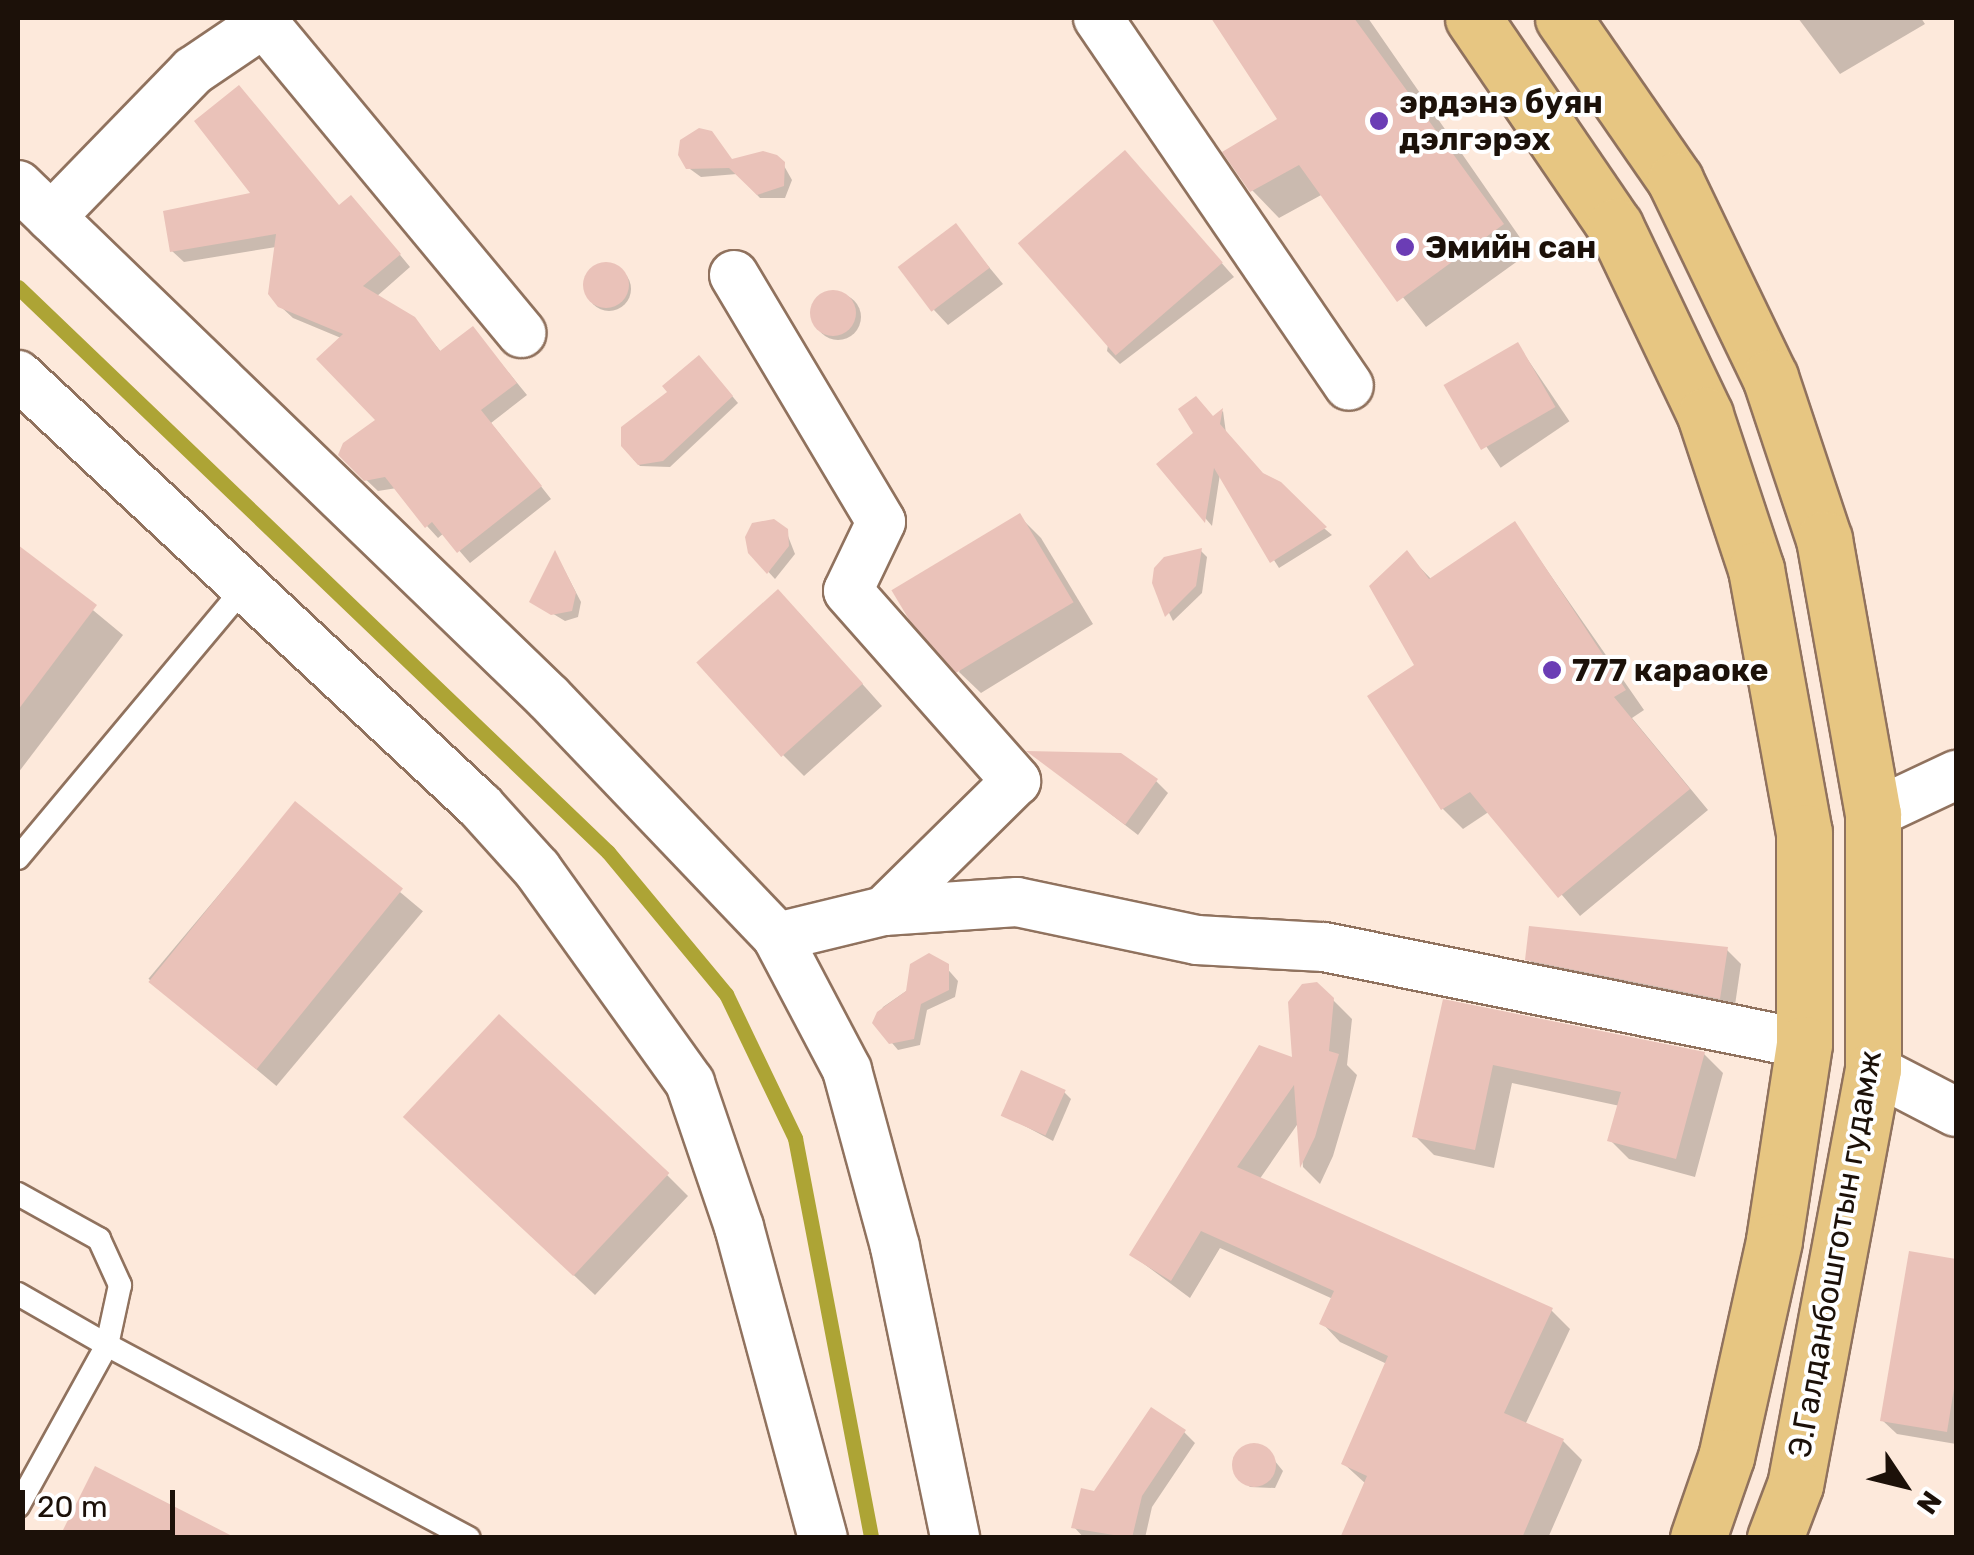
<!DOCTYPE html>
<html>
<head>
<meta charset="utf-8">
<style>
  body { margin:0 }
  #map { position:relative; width:1974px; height:1555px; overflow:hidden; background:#fde9db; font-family:Rubik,sans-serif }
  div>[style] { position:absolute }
  .shadow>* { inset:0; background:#0003; transform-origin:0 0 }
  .round { border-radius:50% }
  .stream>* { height:15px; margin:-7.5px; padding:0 7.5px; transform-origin:7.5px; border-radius:7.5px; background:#ada435 }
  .building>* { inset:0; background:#eac2b9; transform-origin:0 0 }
  .roads { filter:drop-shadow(2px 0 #90725e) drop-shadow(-2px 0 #90725e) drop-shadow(0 2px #90725e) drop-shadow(0 -2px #90725e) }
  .lane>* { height:22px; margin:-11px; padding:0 11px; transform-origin:11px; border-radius:11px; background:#fff }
  .street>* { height:48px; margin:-24px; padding:0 24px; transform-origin:24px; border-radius:24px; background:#fff }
  .primary>* { height:55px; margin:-27.5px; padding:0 27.5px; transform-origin:27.5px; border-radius:27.5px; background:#e7c682 }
  .dots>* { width:28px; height:28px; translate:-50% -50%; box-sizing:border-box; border:5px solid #fff; border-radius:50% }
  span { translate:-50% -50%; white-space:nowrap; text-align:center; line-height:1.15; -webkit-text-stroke:8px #fff; paint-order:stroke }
  .poi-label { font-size:32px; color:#1c1109; font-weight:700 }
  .left { translate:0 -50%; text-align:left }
  .street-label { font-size:32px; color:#1c1109 }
  .frame { position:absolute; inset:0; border:20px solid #1c1109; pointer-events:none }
  .north { position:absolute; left:1854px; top:1435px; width:100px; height:100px; -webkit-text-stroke:8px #fff; paint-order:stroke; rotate:125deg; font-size:28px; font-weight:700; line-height:40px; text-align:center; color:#1c1109 }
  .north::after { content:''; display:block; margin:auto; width:35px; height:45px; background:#1c1109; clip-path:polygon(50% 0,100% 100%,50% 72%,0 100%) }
  .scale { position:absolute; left:20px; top:1490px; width:155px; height:45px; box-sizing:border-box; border:5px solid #1c1109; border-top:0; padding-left:12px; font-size:30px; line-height:35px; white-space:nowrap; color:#1c1109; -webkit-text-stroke:8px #fff; paint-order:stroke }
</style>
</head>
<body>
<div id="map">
  <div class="shadow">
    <div style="clip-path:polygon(1212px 18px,1368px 18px,1530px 252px,1426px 327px,1323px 194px,1279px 218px,1252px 190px,1281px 120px)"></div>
    <div style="clip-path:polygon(1798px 18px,1921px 18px,1925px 24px,1840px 74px)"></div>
    <div style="clip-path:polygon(699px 130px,733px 162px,783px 164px,792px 180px,785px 198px,760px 198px,737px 174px,701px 177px,690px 169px,680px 148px)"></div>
    <div style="clip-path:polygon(1137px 167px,1234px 277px,1120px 364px,1107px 351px)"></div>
    <div style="clip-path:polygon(340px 208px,363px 210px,410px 267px,376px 297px,414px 319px,442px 353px,473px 329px,527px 395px,491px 423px,551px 499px,470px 563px,444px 533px,438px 538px,427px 526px,397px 488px,378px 491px,340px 455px,379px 421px,341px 338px,293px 318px,280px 306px,276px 247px,184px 262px,172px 251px)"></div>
    <div style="clip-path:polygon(955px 226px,1003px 284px,948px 325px,934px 310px)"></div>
    <div class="round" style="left:587px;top:267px;width:44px;height:44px"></div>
    <div class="round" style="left:815px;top:294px;width:46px;height:46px"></div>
    <div style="left:1518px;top:345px;width:92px;height:83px;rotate:56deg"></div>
    <div style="clip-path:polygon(706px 365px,738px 403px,670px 467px,640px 466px,633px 459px)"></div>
    <div style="clip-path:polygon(1223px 411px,1226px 433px,1263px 476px,1332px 535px,1279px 568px,1220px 474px,1212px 526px,1160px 465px)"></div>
    <div style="clip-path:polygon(1019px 516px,1041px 538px,1093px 624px,981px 693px,959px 672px)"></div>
    <div style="clip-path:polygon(1515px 524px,1644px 710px,1632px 718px,1708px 810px,1580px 916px,1490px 811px,1463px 829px,1443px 809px,1371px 697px,1418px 666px,1407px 554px,1432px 580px)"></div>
    <div style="clip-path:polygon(786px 531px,795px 554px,775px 579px,750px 552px)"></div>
    <div style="clip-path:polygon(18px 548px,123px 635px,18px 773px)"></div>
    <div style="clip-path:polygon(1201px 551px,1207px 557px,1202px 593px,1173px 621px,1154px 582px)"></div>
    <div style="clip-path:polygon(556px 554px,581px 602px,578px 617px,565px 621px,532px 601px)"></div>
    <div style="clip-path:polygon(799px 613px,882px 706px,804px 776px,783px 755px)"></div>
    <div style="clip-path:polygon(1033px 754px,1156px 781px,1168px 793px,1138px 835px)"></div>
    <div style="left:295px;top:804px;width:167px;height:228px;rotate:40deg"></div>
    <div style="clip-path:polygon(1727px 950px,1741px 964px,1734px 1012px,1542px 973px,1528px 959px)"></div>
    <div style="clip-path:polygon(944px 965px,958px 981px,955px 997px,927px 1010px,920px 1045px,898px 1050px,875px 1023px,883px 1007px)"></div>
    <div style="clip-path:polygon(1333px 1000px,1352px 1019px,1347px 1065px,1357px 1075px,1333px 1156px,1320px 1184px,1303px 1167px,1299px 1122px,1259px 1180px,1551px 1310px,1570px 1329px,1525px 1425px,1563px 1441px,1582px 1460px,1548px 1538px,1343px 1538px,1366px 1484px,1344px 1464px,1387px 1364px,1340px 1342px,1322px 1323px,1333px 1299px,1220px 1248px,1190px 1298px,1132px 1255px,1295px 1061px)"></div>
    <div style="clip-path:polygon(1445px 1002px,1704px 1054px,1723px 1073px,1695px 1177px,1629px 1159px,1610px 1140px,1620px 1106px,1512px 1083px,1494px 1168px,1434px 1155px,1415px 1136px)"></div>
    <div style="clip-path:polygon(1064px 1092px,1071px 1099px,1053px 1141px,1004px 1115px)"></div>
    <div style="clip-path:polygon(427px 1138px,667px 1175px,688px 1196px,595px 1295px)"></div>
    <div style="clip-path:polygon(1912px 1254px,1956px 1262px,1956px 1444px,1897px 1434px,1882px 1420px)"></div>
    <div style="clip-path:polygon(1184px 1432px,1195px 1443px,1152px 1507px,1145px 1538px,1084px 1538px,1074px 1527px)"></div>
    <div style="clip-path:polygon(1247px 1448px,1266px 1450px,1283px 1471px,1275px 1488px,1250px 1487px,1243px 1480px,1233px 1458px)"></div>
  </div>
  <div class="stream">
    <div style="left:18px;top:287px;width:817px;rotate:43.76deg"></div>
    <div style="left:608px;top:852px;width:185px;rotate:50.3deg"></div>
    <div style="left:726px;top:994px;width:160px;rotate:64.4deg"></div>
    <div style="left:795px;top:1138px;width:407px;rotate:79.2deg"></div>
  </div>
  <div class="building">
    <div style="clip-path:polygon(1211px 18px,1354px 18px,1504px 224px,1397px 302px,1299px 165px,1250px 192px,1222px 152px,1277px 119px)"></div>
    <div style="clip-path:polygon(239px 85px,339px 205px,351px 195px,401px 254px,363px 286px,415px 317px,440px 351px,473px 326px,517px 383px,481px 410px,542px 486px,457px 553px,432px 522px,425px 528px,385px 477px,364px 481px,338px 455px,343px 443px,375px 420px,316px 359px,343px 334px,278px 307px,268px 294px,276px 234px,170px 252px,163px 211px,250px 193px,194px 121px)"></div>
    <div style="clip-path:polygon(699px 128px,712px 131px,732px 159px,763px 151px,777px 155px,785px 162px,784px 186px,757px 195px,729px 168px,686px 169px,678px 155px,680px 140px)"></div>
    <div style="left:1125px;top:150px;width:149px;height:142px;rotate:49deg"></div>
    <div style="left:956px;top:223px;width:56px;height:73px;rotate:53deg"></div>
    <div class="round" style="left:583px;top:262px;width:46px;height:46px"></div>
    <div class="round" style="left:810px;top:290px;width:46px;height:46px"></div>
    <div style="left:1518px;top:342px;width:75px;height:86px;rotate:60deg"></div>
    <div style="clip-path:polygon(699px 355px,733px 396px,663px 461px,638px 465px,621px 446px,621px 427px,667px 392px,662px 386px)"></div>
    <div style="clip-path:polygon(1196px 396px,1213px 416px,1223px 408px,1220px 424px,1263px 473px,1281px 482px,1327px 527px,1270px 563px,1214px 468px,1205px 523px,1156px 464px,1193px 433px,1178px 409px)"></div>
    <div style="left:1020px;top:513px;width:104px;height:150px;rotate:59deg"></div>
    <div style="clip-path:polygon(774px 519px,788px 529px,789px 546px,767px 574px,748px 553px,745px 537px,752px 523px)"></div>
    <div style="clip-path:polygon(1515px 521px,1626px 690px,1614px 697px,1690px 789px,1558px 898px,1470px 792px,1441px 810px,1367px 696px,1414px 665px,1369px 586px,1407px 550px,1429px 579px)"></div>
    <div style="clip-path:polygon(18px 545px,97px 605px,18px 710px)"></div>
    <div style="clip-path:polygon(1202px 548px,1196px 586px,1165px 617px,1152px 583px,1154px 568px,1164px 557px)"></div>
    <div style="clip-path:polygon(555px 550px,576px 593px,572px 611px,551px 615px,529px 602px)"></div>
    <div style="left:778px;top:589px;width:127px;height:110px;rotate:48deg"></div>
    <div style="clip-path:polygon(1026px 751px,1121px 753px,1158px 779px,1125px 825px)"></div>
    <div style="left:295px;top:801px;width:139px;height:233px;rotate:39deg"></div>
    <div style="clip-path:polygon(1529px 926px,1728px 947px,1720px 999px,1525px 960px)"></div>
    <div style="clip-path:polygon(929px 953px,949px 964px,949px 990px,921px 1004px,914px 1039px,889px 1044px,872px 1023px,877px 1012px,906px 991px,910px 964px)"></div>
    <div style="clip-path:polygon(1317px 982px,1334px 998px,1329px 1051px,1339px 1054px,1315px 1137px,1300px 1168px,1294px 1085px,1237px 1167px,1553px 1308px,1504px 1413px,1564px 1439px,1522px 1538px,1340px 1538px,1367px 1476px,1341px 1464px,1388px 1356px,1319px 1324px,1334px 1291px,1201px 1231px,1171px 1281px,1129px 1255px,1259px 1045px,1292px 1057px,1288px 1002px,1302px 984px)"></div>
    <div style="clip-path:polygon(1443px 999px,1705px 1052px,1676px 1159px,1607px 1141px,1621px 1092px,1493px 1065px,1475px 1150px,1412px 1137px)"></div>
    <div style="left:499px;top:1014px;width:233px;height:141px;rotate:43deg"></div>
    <div style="left:1021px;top:1070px;width:49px;height:50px;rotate:24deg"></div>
    <div style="clip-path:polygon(1909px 1251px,1956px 1259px,1956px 1376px,1947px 1432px,1880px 1421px)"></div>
    <div style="clip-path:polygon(1151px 1407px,1186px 1430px,1142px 1496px,1132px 1538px,1071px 1528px,1081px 1488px,1094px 1491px)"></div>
    <div class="round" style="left:1232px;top:1443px;width:44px;height:44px"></div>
    <div style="clip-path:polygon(95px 1466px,236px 1538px,59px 1538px)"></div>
  </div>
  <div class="roads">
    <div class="lane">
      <div style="left:18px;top:858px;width:351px;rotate:-50.1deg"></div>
      <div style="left:18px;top:1194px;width:93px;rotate:29.1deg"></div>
      <div style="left:99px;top:1239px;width:51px;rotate:65.5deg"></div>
      <div style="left:120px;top:1285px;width:61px;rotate:102.2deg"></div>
      <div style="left:107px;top:1345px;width:410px;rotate:28.1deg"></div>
      <div style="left:18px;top:1294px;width:103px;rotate:29.8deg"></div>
      <div style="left:107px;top:1345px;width:184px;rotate:118.9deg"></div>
    </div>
    <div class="street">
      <div style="left:1098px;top:18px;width:445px;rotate:55.7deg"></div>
      <div style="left:18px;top:185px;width:738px;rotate:44.01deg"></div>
      <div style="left:549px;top:698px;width:330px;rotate:46.3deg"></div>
      <div style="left:777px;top:937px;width:150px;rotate:62.2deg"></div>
      <div style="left:847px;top:1070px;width:183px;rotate:74.8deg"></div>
      <div style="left:895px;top:1247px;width:297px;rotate:78.3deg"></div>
      <div style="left:51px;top:217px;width:204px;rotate:-45.8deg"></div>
      <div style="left:193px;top:71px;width:86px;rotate:-34.1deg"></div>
      <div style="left:264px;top:23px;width:403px;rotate:50.3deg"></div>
      <div style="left:734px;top:275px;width:287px;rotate:59.2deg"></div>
      <div style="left:881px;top:522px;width:76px;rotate:115.6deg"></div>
      <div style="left:848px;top:591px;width:254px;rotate:48.5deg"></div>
      <div style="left:1016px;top:781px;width:185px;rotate:135.4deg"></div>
      <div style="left:18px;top:375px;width:632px;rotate:43.01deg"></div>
      <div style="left:480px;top:806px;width:85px;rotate:47.9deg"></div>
      <div style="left:537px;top:869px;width:263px;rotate:54.4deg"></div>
      <div style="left:690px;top:1083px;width:152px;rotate:71.2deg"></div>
      <div style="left:739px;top:1227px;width:322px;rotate:74.9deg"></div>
      <div style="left:1873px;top:814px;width:92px;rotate:-25.2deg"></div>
      <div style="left:777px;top:937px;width:110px;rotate:-13.7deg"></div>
      <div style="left:884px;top:911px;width:133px;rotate:-3.9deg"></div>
      <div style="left:1017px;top:902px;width:184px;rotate:11.9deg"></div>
      <div style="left:1197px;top:940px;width:127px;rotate:3.2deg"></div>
      <div style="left:1324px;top:947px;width:490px;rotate:11.4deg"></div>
      <div style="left:1873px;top:1069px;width:93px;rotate:27.4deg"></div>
    </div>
    <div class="primary">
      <div style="left:1473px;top:18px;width:252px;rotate:55.7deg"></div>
      <div style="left:1615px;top:226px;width:209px;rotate:64.5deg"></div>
      <div style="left:1705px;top:415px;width:162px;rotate:71.7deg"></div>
      <div style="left:1756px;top:569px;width:267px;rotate:79.7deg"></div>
      <div style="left:1804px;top:832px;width:212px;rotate:90deg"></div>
      <div style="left:1804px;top:1044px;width:199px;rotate:98.7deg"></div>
      <div style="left:1774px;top:1241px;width:221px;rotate:102.5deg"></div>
      <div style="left:1726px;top:1457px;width:86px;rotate:109.1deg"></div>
      <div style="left:1563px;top:18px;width:197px;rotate:55.3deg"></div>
      <div style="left:1675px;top:180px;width:219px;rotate:64.3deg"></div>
      <div style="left:1770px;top:377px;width:171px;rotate:71.6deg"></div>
      <div style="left:1824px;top:539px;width:279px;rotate:79.9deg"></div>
      <div style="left:1873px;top:814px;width:255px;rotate:90deg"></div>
      <div style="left:1873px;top:1069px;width:423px;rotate:100.6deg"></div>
      <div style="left:1795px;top:1485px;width:57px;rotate:110.7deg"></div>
    </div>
  </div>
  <div class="dots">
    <div style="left:1379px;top:121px;background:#6b3db5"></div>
    <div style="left:1405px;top:247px;background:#6b3db5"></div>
    <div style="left:1552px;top:670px;background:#6b3db5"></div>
  </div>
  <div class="poi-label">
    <span class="left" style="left:1399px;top:121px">эрдэнэ буян<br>дэлгэрэх</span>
    <span class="left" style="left:1425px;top:247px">Эмийн сан</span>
    <span class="left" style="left:1572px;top:670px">777 караоке</span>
  </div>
  <div class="street-label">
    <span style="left:1835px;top:1254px;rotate:-80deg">Э.Галданбошготын гудамж</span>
  </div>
  <div class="frame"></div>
  <div class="north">N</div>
  <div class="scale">20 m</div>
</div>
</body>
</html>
